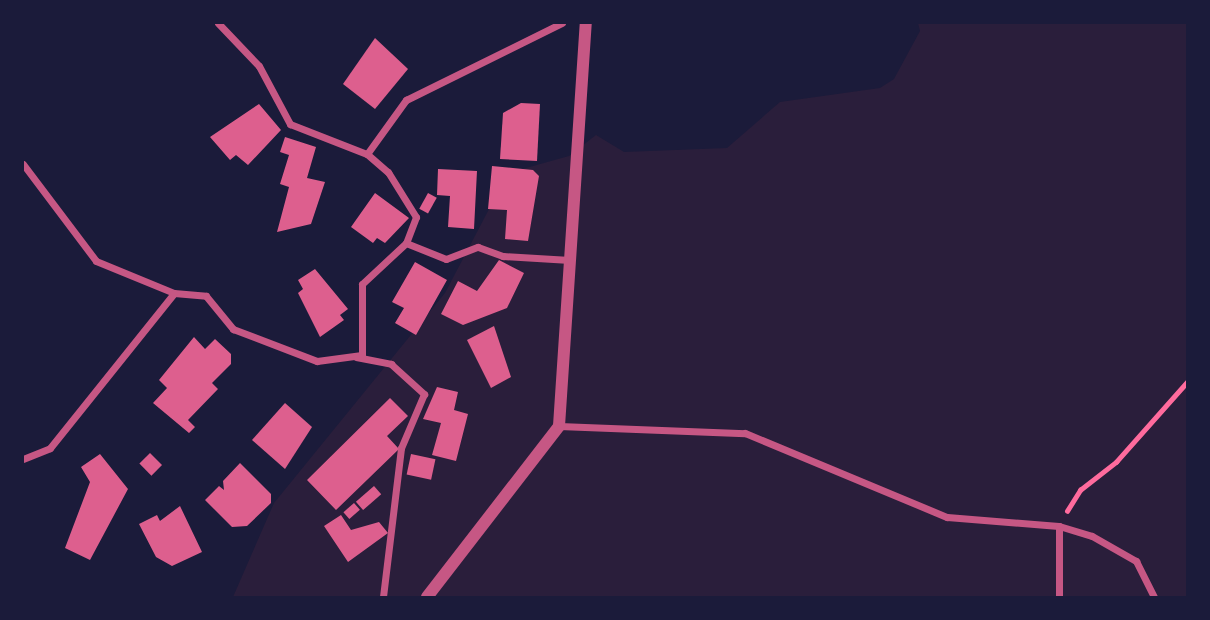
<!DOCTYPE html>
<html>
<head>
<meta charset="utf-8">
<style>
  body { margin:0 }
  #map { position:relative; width:1210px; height:620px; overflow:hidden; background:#1b1b3a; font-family:Barlow,sans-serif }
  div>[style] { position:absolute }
  .green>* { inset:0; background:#2a1e3b }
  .building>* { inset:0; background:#dd5f8e; transform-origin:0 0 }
  .path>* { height:4.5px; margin:-2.25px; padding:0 2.25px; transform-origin:2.25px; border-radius:2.25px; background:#ff6b9d }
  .minor>* { height:7px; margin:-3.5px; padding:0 3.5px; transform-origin:3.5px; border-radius:3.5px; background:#c65784 }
  .tertiary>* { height:12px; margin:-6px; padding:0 6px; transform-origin:6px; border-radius:6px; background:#c65784 }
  span { translate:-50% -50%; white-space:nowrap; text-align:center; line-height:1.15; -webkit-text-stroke:7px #1b1b3a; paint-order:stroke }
  .frame { position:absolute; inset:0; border:24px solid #1b1b3a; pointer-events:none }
</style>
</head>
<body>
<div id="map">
  <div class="green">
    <div style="clip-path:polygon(918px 23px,1187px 23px,1187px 597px,233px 597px,274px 503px,445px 293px,508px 173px,569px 156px,596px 135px,624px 152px,727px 148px,780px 102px,880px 88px,894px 79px,920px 31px)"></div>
  </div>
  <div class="building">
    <div style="clip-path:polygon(375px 38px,408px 69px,375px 109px,343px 84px)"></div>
    <div style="clip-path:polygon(521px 103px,540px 104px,537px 161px,500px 159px,503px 113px)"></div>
    <div style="clip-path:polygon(259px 104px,281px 130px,248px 165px,236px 155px,230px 160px,210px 137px)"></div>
    <div style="clip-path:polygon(285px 137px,316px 147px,307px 178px,325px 182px,311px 224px,277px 232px,289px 187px,280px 184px,289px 155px,280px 152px)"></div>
    <div style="clip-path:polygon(492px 166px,533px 170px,539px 176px,528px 241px,505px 239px,507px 210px,488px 209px)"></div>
    <div style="clip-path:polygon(438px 169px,477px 171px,474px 229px,448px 227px,450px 196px,437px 195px)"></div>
    <div style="clip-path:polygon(375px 193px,409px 218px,385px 243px,377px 238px,373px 243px,351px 227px)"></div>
    <div style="left:428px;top:193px;width:10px;height:18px;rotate:29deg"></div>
    <div style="clip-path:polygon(499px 260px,524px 273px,507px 308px,463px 325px,441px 314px,458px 281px,477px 291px)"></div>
    <div style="clip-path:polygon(415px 262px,447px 280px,416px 335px,395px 323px,404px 308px,392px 302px)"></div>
    <div style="clip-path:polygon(315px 269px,348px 309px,340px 315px,344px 320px,320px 337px,298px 293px,303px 289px,298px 280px)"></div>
    <div style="clip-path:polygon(494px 326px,511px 377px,491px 388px,467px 340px)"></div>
    <div style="clip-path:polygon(194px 337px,205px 349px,215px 339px,231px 354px,231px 364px,212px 383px,218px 389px,188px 420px,195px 427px,189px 433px,153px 403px,167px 388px,159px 380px)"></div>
    <div style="clip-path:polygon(437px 387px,458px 392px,454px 410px,468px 414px,456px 461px,432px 455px,441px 423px,423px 419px)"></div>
    <div style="clip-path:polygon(390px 398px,408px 416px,387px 436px,399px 449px,336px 510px,307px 480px)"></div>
    <div style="clip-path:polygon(285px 403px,312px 427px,285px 469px,252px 440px)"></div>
    <div style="left:150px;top:453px;width:17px;height:15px;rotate:45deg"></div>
    <div style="clip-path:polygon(100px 454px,128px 489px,90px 560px,65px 548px,90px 482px,81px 467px)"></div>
    <div style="left:411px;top:454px;width:25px;height:21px;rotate:12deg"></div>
    <div style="clip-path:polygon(240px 463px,271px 494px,271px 503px,247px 526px,232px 527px,205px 500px,219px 486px,224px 490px,223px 481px)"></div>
    <div style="left:374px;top:486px;width:11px;height:24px;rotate:49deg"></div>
    <div style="left:354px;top:503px;width:9px;height:14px;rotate:49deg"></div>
    <div style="clip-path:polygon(180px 506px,202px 552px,172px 566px,156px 557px,139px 524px,157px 515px,160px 521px)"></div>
    <div style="clip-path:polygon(341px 515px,351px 530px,379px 522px,388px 533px,348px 562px,324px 526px)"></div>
  </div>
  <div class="path">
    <div style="left:1067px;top:511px;width:25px;rotate:-58deg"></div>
    <div style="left:1080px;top:490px;width:46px;rotate:-37.9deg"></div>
    <div style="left:1116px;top:462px;width:107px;rotate:-48.4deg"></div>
  </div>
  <div class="minor">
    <div style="left:218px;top:23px;width:59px;rotate:46.4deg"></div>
    <div style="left:259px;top:66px;width:66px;rotate:61.9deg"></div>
    <div style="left:290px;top:124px;width:83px;rotate:21.3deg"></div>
    <div style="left:367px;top:154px;width:28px;rotate:41deg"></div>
    <div style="left:388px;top:172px;width:53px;rotate:58.1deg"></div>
    <div style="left:416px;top:217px;width:28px;rotate:111deg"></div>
    <div style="left:367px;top:154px;width:67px;rotate:-54.2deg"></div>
    <div style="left:406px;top:100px;width:174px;rotate:-26.3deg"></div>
    <div style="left:23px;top:164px;width:121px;rotate:53deg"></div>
    <div style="left:96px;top:261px;width:84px;rotate:22.3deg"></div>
    <div style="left:174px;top:293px;width:32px;rotate:5deg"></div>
    <div style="left:206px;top:296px;width:43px;rotate:50.7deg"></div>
    <div style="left:233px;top:329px;width:90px;rotate:20.9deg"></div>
    <div style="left:317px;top:361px;width:45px;rotate:-7.6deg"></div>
    <div style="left:362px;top:355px;width:71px;rotate:-90deg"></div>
    <div style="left:362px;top:284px;width:60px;rotate:-43deg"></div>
    <div style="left:406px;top:243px;width:43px;rotate:21.8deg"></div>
    <div style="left:446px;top:259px;width:34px;rotate:-21deg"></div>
    <div style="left:478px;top:247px;width:27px;rotate:20deg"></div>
    <div style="left:503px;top:256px;width:67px;rotate:3.4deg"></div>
    <div style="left:356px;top:357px;width:36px;rotate:11deg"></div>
    <div style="left:391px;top:364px;width:45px;rotate:42.3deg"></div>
    <div style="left:424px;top:394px;width:59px;rotate:113.1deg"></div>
    <div style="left:401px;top:448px;width:150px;rotate:96.9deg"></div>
    <div style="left:559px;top:426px;width:186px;rotate:2.2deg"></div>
    <div style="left:745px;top:433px;width:219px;rotate:22.6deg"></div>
    <div style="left:947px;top:517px;width:112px;rotate:4.6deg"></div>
    <div style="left:1059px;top:526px;width:34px;rotate:17deg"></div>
    <div style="left:1092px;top:536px;width:51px;rotate:29.6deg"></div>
    <div style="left:1136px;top:561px;width:40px;rotate:63.4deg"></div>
    <div style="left:23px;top:459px;width:29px;rotate:-22deg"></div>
    <div style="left:50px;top:448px;width:198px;rotate:-51.3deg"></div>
    <div style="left:1059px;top:526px;width:71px;rotate:90deg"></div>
  </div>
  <div class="tertiary">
    <div style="left:427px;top:597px;width:216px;rotate:-52.3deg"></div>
    <div style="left:559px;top:426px;width:404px;rotate:-86.2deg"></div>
  </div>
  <div class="frame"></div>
</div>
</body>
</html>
